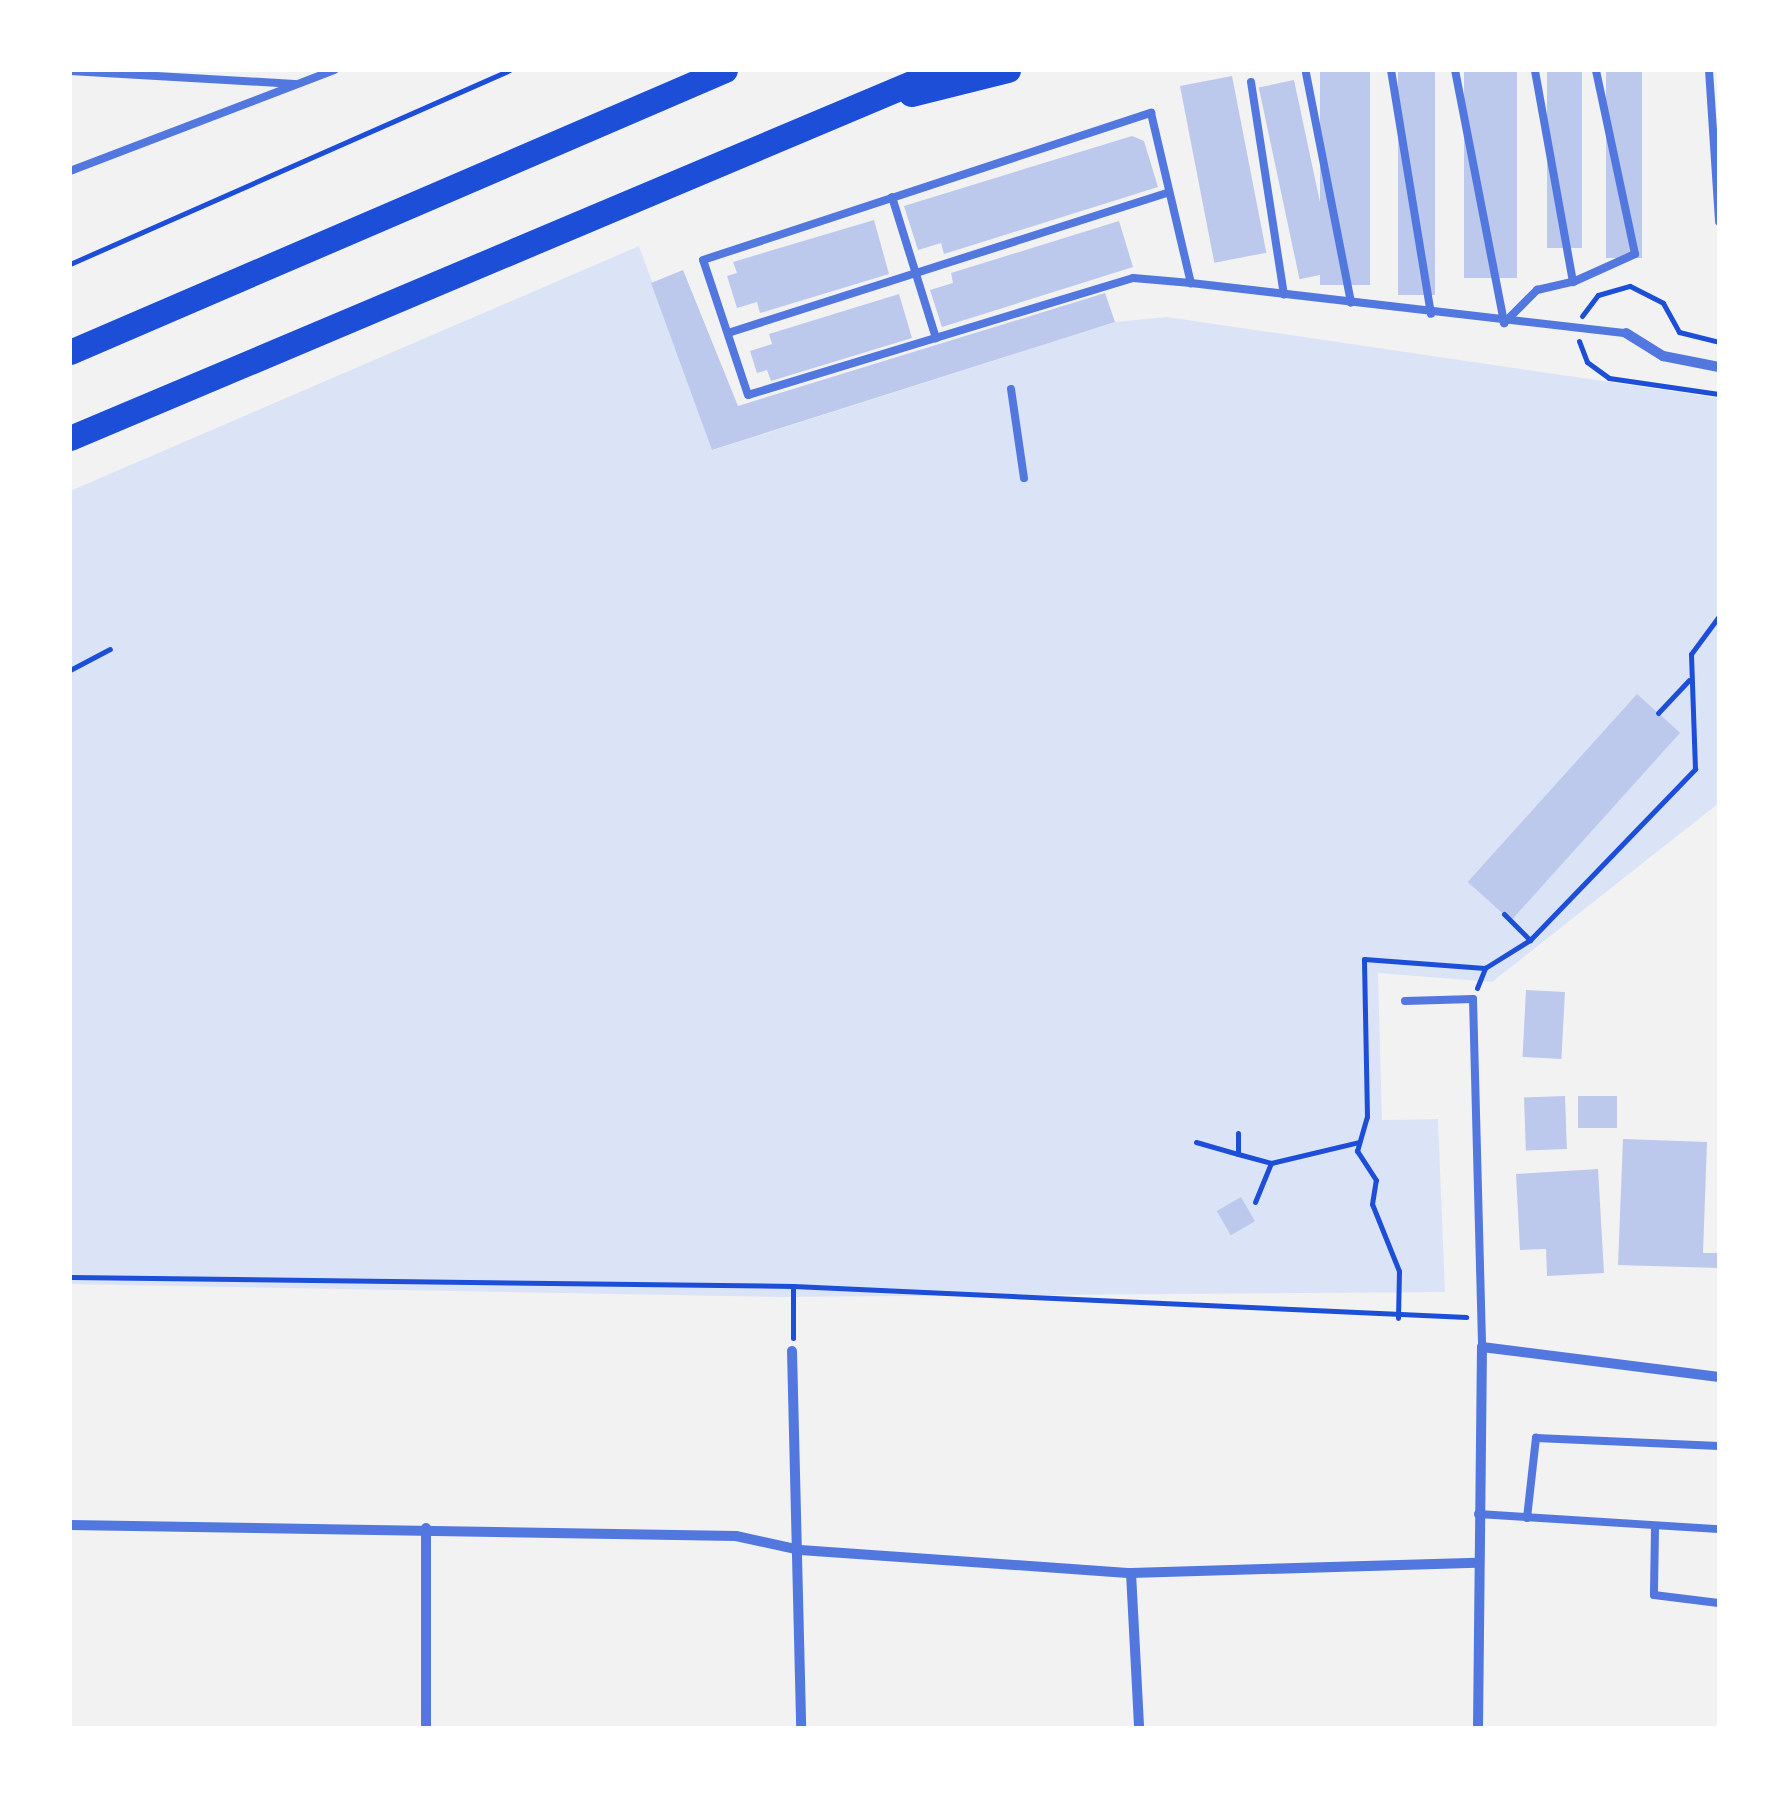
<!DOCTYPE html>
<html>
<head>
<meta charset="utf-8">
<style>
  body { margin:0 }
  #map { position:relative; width:1789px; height:1798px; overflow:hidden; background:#f2f2f2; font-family:"Zilla Slab",serif }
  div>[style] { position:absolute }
  .green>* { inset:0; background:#dbe4f7 }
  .building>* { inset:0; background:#bdc9ec; transform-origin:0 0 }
  .path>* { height:5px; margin:-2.5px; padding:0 2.5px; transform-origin:2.5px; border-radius:2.5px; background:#1d4ed8 }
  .service>* { height:8px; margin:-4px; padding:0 4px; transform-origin:4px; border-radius:4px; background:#5277de }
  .minor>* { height:10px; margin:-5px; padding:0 5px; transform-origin:5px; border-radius:5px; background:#5277de }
  .motorway>* { height:25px; margin:-12.5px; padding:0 12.5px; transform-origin:12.5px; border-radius:12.5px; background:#1d4ed8 }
  span { translate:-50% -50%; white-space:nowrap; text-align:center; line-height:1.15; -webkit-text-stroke:10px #fff; paint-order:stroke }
  .frame { position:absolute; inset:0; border:72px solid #fff; pointer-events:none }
</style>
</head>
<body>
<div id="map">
  <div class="green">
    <div style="clip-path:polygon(639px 246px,713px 450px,1115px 322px,1167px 317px,1719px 398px,1719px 803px,1492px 982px,1378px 973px,1382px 1120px,1438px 1119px,1445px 1292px,777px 1297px,70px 1284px,70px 491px)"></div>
  </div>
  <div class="building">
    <div style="left:1320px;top:70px;width:50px;height:215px"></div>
    <div style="left:1398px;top:70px;width:37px;height:225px"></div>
    <div style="left:1464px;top:70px;width:53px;height:208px"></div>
    <div style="left:1547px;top:70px;width:35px;height:178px"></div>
    <div style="left:1606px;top:70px;width:36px;height:188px"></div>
    <div style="left:1232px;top:76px;width:180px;height:53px;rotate:79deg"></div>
    <div style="left:1294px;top:80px;width:196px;height:36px;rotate:78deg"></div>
    <div style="clip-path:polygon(1132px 136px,1144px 141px,1158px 187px,944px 254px,941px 243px,918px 250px,904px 206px)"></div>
    <div style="clip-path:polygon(874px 220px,889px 274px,760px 313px,757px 302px,737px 308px,727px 276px,737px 273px,733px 262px)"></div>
    <div style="clip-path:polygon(1119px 221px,1133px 267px,942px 327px,930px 290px,953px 283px,951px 273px)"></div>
    <div style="clip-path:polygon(683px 270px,738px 406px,1105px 293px,1115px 322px,712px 450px,651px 283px)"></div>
    <div style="clip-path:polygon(899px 294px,912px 338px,771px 381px,767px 370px,757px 373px,750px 351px,772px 344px,769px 334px)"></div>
    <div style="left:1637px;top:694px;width:58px;height:253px;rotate:42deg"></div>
    <div style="left:1526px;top:990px;width:39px;height:67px;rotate:3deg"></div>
    <div style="left:1565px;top:1096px;width:53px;height:41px;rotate:88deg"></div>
    <div style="left:1617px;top:1096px;width:32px;height:39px;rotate:90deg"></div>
    <div style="clip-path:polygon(1623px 1139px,1707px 1142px,1703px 1253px,1719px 1253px,1719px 1268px,1618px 1265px)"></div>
    <div style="clip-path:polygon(1598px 1169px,1604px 1273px,1547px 1276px,1546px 1249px,1520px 1250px,1516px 1174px)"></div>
    <div style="left:1241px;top:1197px;width:28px;height:28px;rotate:60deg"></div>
  </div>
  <div class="path">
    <div style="left:70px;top:264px;width:480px;rotate:-23.8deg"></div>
    <div style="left:1582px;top:316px;width:26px;rotate:-53deg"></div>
    <div style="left:1598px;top:295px;width:33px;rotate:-16deg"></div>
    <div style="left:1630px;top:286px;width:37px;rotate:27deg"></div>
    <div style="left:1663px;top:303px;width:33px;rotate:61deg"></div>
    <div style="left:1679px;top:332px;width:41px;rotate:14deg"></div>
    <div style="left:1579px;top:341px;width:22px;rotate:69deg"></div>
    <div style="left:1587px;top:362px;width:27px;rotate:36deg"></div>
    <div style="left:1609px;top:378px;width:111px;rotate:8.3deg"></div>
    <div style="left:70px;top:670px;width:45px;rotate:-27.7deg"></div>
    <div style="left:1658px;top:713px;width:45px;rotate:-46.8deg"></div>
    <div style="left:1504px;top:914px;width:37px;rotate:45deg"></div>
    <div style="left:1477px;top:988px;width:22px;rotate:-68deg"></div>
    <div style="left:1485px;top:968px;width:53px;rotate:-31.9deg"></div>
    <div style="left:1530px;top:940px;width:238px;rotate:-46deg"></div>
    <div style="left:1695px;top:769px;width:115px;rotate:-92deg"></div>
    <div style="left:1691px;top:654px;width:47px;rotate:-53.6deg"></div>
    <div style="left:1238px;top:1133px;width:21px;rotate:90deg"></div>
    <div style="left:1238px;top:1154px;width:34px;rotate:15deg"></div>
    <div style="left:1196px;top:1142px;width:44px;rotate:15.9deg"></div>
    <div style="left:1255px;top:1202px;width:42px;rotate:-67.7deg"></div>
    <div style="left:1271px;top:1163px;width:90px;rotate:-13.4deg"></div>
    <div style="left:70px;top:1277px;width:723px;rotate:0.71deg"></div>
    <div style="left:793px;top:1286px;width:674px;rotate:2.64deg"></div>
    <div style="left:1398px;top:1318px;width:47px;rotate:-88.8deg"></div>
    <div style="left:1399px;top:1271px;width:72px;rotate:-111.9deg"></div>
    <div style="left:1372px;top:1204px;width:24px;rotate:-81deg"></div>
    <div style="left:1376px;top:1180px;width:35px;rotate:-123deg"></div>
    <div style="left:1357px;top:1151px;width:35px;rotate:-74deg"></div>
    <div style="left:1367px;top:1117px;width:158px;rotate:-91.1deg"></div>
    <div style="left:1364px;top:959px;width:121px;rotate:4.3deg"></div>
    <div style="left:793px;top:1338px;width:52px;rotate:-90deg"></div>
  </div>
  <div class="service">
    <div style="left:1391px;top:70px;width:247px;rotate:80.7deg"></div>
    <div style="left:1455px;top:70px;width:258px;rotate:79deg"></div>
    <div style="left:1709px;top:70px;width:152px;rotate:86.2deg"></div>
    <div style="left:70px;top:71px;width:225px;rotate:3.3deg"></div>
    <div style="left:1306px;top:73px;width:234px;rotate:78.9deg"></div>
    <div style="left:1251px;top:82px;width:215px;rotate:81.2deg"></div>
    <div style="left:70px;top:171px;width:283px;rotate:-20.9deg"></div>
    <div style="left:892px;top:197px;width:148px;rotate:72.7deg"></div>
    <div style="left:1573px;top:282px;width:68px;rotate:-24.3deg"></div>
    <div style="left:1635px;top:254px;width:188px;rotate:-102deg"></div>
    <div style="left:1191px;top:283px;width:58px;rotate:-175.1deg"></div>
    <div style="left:1133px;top:278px;width:402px;rotate:163.1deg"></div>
    <div style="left:748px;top:395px;width:142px;rotate:-108.4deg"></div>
    <div style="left:703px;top:260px;width:472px;rotate:-18.2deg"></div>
    <div style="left:1151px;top:113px;width:175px;rotate:76.8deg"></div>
    <div style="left:1191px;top:283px;width:438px;rotate:6.6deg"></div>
    <div style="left:1504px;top:323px;width:47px;rotate:-45deg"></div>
    <div style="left:1537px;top:290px;width:37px;rotate:-13deg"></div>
    <div style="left:1573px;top:282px;width:215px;rotate:-100.2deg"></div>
    <div style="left:728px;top:333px;width:463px;rotate:-17.7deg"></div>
    <div style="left:1011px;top:389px;width:90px;rotate:81.7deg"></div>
    <div style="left:1405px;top:1001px;width:68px;rotate:-1.7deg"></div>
    <div style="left:1473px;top:999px;width:348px;rotate:88.5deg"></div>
    <div style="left:1478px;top:1514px;width:241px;rotate:3.6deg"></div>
    <div style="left:1527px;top:1518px;width:81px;rotate:-83.6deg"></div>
    <div style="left:1536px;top:1438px;width:183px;rotate:2.5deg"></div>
    <div style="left:1655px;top:1528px;width:67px;rotate:90.9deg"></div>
    <div style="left:1654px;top:1595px;width:65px;rotate:7deg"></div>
  </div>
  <div class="minor">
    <div style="left:1626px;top:333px;width:44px;rotate:31.9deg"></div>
    <div style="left:1663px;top:356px;width:57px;rotate:11.1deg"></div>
    <div style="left:792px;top:1351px;width:377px;rotate:88.6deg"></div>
    <div style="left:70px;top:1525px;width:666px;rotate:0.95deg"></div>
    <div style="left:736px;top:1536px;width:66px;rotate:12.3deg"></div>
    <div style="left:800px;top:1550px;width:332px;rotate:4deg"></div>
    <div style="left:1131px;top:1573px;width:346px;rotate:-1.7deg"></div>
    <div style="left:1131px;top:1573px;width:155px;rotate:87deg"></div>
    <div style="left:426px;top:1728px;width:200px;rotate:-90deg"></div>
    <div style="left:1478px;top:1728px;width:381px;rotate:-89.4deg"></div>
    <div style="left:1482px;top:1347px;width:239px;rotate:7.2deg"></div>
  </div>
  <div class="motorway">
    <div style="left:911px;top:94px;width:100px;rotate:-13.9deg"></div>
    <div style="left:70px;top:352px;width:713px;rotate:-23.29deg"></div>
    <div style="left:70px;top:438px;width:946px;rotate:-22.88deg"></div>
  </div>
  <div class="frame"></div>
</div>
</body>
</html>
